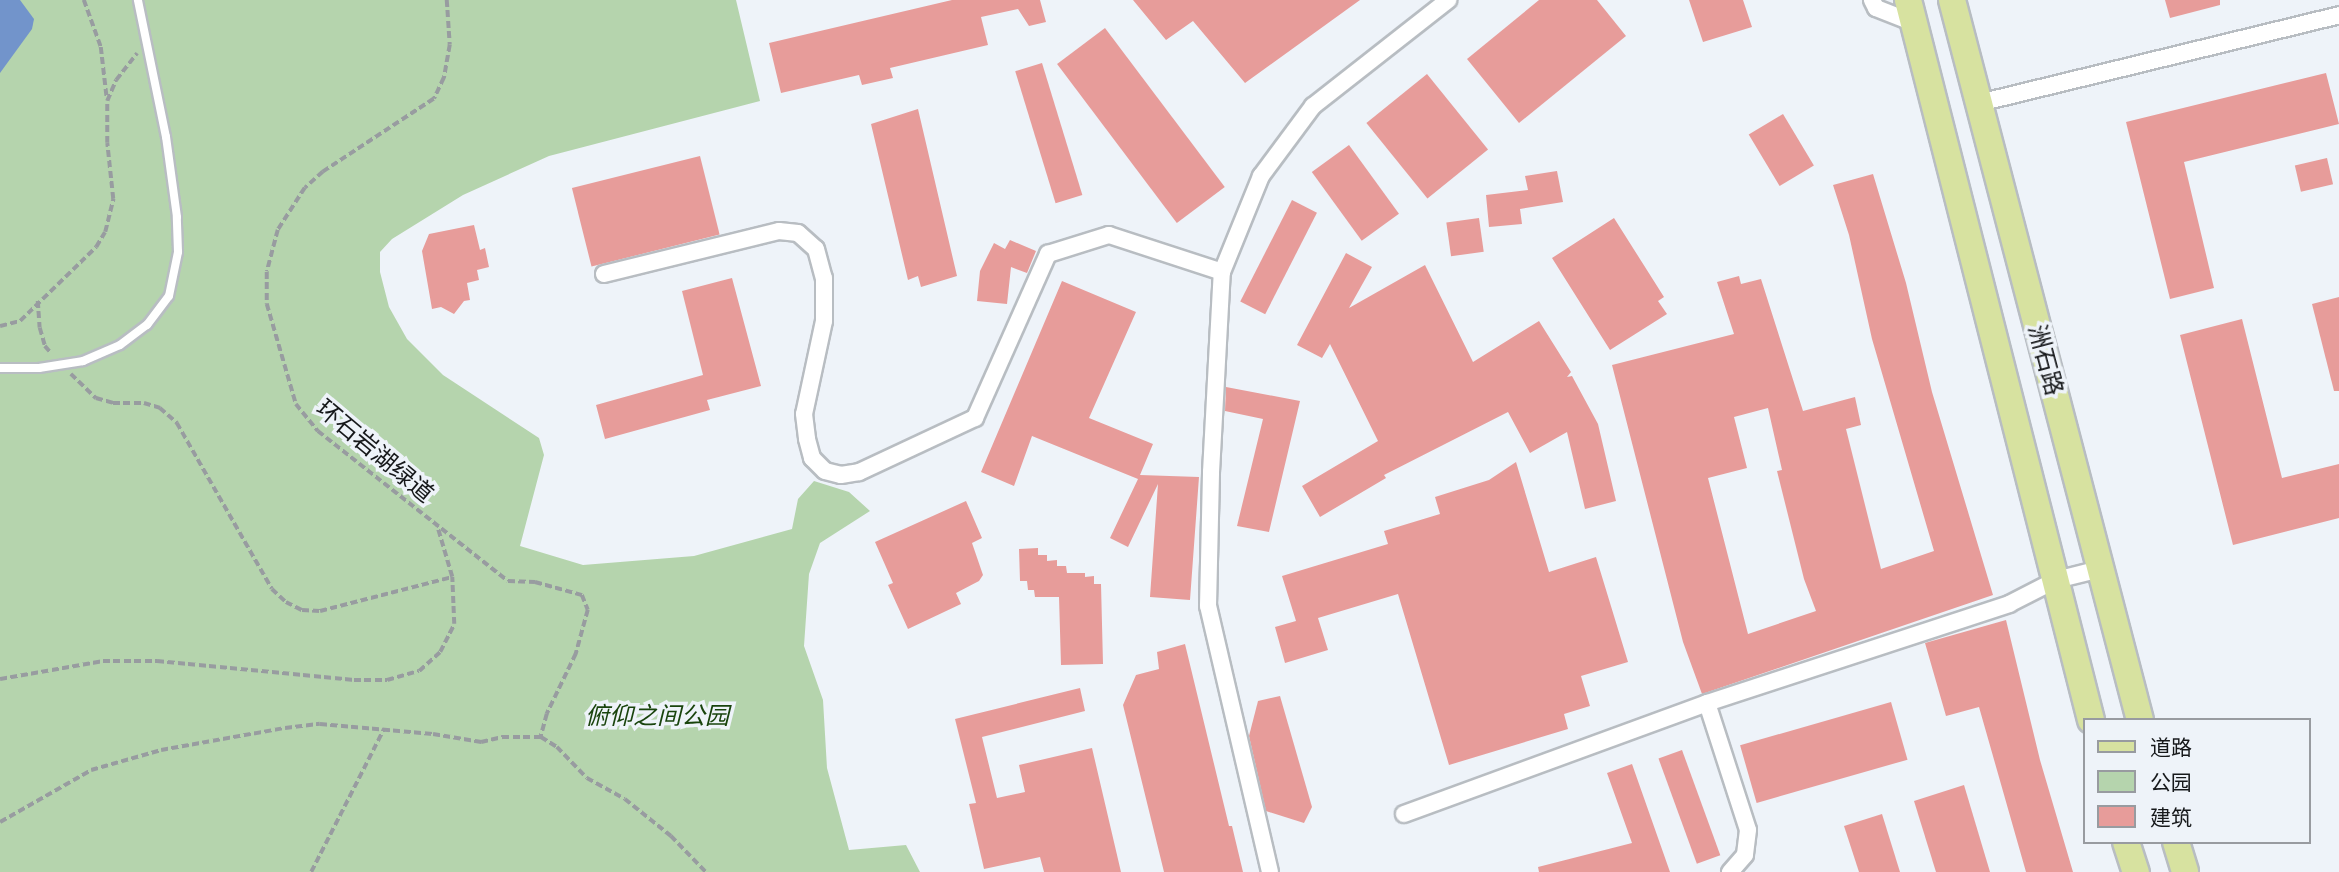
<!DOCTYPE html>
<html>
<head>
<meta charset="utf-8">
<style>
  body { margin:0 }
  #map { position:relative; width:2339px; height:872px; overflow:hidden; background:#eef3f9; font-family:"Source Serif 4","Noto Sans SC",serif }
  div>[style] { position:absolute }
  .green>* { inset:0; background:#b5d4ad }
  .water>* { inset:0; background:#7294cb }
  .building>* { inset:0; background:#e79c9a; transform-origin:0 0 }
  .path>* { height:3.5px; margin-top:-1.75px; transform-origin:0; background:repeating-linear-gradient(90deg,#989ca0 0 7px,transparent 0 10.5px) }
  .roads { filter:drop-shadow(2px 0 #b8bdc2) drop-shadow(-2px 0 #b8bdc2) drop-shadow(0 2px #b8bdc2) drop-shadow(0 -2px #b8bdc2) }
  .service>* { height:8px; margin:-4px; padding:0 4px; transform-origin:4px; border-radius:4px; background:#fff }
  .minor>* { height:16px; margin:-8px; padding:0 8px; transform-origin:8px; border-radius:8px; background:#fff }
  .primary>* { height:26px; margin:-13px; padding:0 13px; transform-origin:13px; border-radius:13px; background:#d7e2a0 }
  span { translate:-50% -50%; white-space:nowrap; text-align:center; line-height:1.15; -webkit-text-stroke:7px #eef3f9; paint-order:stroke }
  .street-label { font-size:24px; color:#16181a }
  .park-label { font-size:24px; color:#19440d; font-style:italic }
  .legend { position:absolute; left:2083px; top:718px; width:228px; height:126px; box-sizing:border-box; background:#eef3f9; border:2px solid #989ba0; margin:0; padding:9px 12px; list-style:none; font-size:21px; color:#16181a }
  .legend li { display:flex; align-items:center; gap:14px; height:35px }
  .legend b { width:35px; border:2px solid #989ba0 }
</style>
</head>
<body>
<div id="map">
  <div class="green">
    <div style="clip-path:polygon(0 0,736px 0,760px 101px,549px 156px,463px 195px,392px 239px,380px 252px,380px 272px,389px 307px,407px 339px,443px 375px,539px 438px,544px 455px,520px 546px,583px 565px,694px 556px,792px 529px,798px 499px,814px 481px,849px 492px,870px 511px,820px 543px,809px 574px,804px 646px,823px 700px,827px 768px,849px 850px,906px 845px,920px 872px,0 872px)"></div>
  </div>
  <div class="water">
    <div style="clip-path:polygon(0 0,20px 0,34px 19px,32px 29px,0 73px)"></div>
  </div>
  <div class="building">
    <div style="clip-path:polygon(952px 0,1040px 0,1046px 22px,1029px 26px,1018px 9px,981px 17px,988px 45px,890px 68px,893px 78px,862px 85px,859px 75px,781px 93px,769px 43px)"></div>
    <div style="clip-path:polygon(1133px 0,1360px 0,1245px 83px,1193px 21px,1166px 40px)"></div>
    <div style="clip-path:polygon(1539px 0,1597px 0,1626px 36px,1519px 123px,1467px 59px)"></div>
    <div style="clip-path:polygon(1689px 0,1743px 0,1752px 27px,1703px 42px)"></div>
    <div style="clip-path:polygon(2165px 0,2220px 0,2220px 5px,2170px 18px)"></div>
    <div style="left:1105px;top:28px;width:199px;height:60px;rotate:53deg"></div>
    <div style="left:1042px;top:63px;width:138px;height:28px;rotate:73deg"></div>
    <div style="clip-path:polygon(2326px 73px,2339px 124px,2184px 162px,2214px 288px,2170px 299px,2126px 122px)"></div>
    <div style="left:1427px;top:74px;width:97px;height:78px;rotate:51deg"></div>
    <div style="clip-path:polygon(918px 109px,957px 276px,921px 287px,918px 276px,908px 280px,871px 124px)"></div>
    <div style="left:1783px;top:114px;width:60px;height:40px;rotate:59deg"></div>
    <div style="left:1349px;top:145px;width:85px;height:46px;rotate:54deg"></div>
    <div style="left:700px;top:156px;width:81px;height:132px;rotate:76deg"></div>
    <div style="left:2327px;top:158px;width:27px;height:33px;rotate:77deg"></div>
    <div style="clip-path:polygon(1557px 171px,1563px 202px,1520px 209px,1522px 224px,1489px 227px,1486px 195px,1528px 190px,1525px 176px)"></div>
    <div style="clip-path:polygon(evenodd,1873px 174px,1906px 283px,1932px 392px,1993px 595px,1702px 694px,1683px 642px,1612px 365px,1734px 334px,1717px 282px,1739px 276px,1741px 284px,1761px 279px,1803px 411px,1855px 397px,1861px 425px,1846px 429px,1881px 569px,1934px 551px,1872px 339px,1849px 235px,1833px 185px,1873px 174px,1768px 408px,1782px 470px,1777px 471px,1804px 579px,1816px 611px,1748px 634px,1708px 478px,1747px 468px,1734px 417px,1768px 408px)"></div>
    <div style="left:1292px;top:200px;width:28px;height:114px;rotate:27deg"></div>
    <div style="left:1479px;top:218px;width:34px;height:33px;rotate:82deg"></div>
    <div style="clip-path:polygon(1614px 218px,1664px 297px,1658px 301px,1667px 314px,1610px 350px,1552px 258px)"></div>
    <div style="clip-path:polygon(474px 225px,480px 250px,485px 248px,489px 267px,477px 270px,479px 280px,467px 283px,470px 300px,464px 301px,454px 314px,441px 307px,432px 309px,422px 251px,429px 234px)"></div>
    <div style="clip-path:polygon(1010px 240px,1036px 251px,1027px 273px,1011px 267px,1007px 304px,977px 301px,980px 271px,994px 243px,1005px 249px)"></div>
    <div style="clip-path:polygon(1346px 253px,1372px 267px,1349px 308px,1425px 265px,1473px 362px,1539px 321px,1571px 372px,1567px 377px,1572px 376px,1598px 424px,1616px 501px,1585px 509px,1567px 432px,1530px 453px,1508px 412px,1384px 475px,1386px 478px,1320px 517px,1302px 486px,1378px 441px,1330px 344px,1322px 358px,1297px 345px)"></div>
    <div style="clip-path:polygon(732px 278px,761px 386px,707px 400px,710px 410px,605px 439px,596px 405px,703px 375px,682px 291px)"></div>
    <div style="clip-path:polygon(1062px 281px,1136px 312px,1089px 418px,1153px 444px,1140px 475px,1199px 477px,1190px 600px,1150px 597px,1158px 484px,1128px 547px,1110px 538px,1138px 479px,1032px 436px,1014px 486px,981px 472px)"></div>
    <div style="clip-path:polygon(2339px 297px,2339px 391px,2334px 391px,2312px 304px)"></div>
    <div style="clip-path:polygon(2242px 319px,2282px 478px,2339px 464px,2339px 518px,2233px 545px,2180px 335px)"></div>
    <div style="clip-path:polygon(1226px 387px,1300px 401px,1269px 532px,1237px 526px,1263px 419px,1225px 411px)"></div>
    <div style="clip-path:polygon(1516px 462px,1549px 572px,1596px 557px,1628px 662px,1581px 676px,1590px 706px,1564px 714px,1568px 729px,1449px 765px,1398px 594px,1318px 618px,1328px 650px,1285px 663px,1275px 627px,1296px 621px,1282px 576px,1388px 544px,1384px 531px,1440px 514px,1435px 497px,1489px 480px)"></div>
    <div style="clip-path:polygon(966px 501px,982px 538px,972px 543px,983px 575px,979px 581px,956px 593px,961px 604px,908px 629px,888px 585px,893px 583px,875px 542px)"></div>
    <div style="clip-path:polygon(1038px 548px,1038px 555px,1047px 555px,1047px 561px,1057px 560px,1057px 566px,1066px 566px,1067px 573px,1085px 573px,1085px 577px,1094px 576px,1094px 584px,1101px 584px,1103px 664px,1061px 665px,1059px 597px,1035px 597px,1034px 590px,1028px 590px,1027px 581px,1020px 581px,1019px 549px)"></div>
    <div style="clip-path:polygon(2006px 620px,2040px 760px,2073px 872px,2026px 872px,1979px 707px,1946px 716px,1925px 643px)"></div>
    <div style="clip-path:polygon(1185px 644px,1229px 826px,1232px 826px,1243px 872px,1164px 872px,1123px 705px,1136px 675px,1159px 669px,1157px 652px)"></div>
    <div style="clip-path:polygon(1080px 688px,1085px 711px,982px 737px,997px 798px,1025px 792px,1019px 765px,1092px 748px,1121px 872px,1044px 872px,1040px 857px,984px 869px,969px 804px,976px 803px,955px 719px)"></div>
    <div style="clip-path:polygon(1280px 696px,1312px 807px,1304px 823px,1266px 811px,1249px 736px,1258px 701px)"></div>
    <div style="left:1891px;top:702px;width:60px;height:157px;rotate:74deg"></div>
    <div style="left:1682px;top:750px;width:112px;height:25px;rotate:70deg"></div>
    <div style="clip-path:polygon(1632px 764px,1670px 872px,1539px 872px,1538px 867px,1632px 843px,1607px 773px)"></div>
    <div style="clip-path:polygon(1964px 785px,1990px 872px,1936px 872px,1914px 801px)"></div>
    <div style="clip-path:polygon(1882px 814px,1900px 872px,1859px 872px,1844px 826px)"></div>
  </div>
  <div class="path">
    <div style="left:84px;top:0;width:50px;rotate:70.1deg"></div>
    <div style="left:101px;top:47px;width:52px;rotate:83.4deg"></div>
    <div style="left:447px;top:0;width:45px;rotate:86.2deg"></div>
    <div style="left:450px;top:45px;width:34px;rotate:100deg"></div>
    <div style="left:444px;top:78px;width:23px;rotate:115deg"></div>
    <div style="left:434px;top:99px;width:133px;rotate:146.7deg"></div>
    <div style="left:323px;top:172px;width:24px;rotate:138deg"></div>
    <div style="left:305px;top:188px;width:50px;rotate:122.7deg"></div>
    <div style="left:278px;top:230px;width:43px;rotate:104.7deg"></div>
    <div style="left:267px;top:272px;width:32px;rotate:90deg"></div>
    <div style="left:267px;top:304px;width:104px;rotate:73.8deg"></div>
    <div style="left:296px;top:404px;width:35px;rotate:51deg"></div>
    <div style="left:318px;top:431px;width:242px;rotate:38.3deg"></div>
    <div style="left:508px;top:581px;width:27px;rotate:2deg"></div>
    <div style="left:535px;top:582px;width:49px;rotate:15.5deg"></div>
    <div style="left:582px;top:595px;width:16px;rotate:68deg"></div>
    <div style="left:588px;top:610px;width:46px;rotate:105.3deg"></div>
    <div style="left:576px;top:654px;width:67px;rotate:115.8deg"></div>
    <div style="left:547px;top:714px;width:24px;rotate:105deg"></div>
    <div style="left:38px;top:301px;width:27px;rotate:86deg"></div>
    <div style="left:40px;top:328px;width:19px;rotate:74deg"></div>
    <div style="left:45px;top:346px;width:9px;rotate:49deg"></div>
    <div style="left:0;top:326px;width:21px;rotate:-14deg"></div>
    <div style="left:20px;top:321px;width:106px;rotate:-44.2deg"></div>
    <div style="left:96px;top:247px;width:17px;rotate:-59deg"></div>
    <div style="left:105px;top:232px;width:34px;rotate:-76deg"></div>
    <div style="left:113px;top:199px;width:56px;rotate:-96.1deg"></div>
    <div style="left:107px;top:143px;width:42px;rotate:-90deg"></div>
    <div style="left:107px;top:101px;width:23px;rotate:-67deg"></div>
    <div style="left:116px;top:80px;width:34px;rotate:-52deg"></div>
    <div style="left:71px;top:374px;width:35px;rotate:44deg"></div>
    <div style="left:96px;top:398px;width:18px;rotate:16deg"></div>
    <div style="left:113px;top:403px;width:31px"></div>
    <div style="left:144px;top:403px;width:17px;rotate:17deg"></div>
    <div style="left:160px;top:408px;width:23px;rotate:41deg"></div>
    <div style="left:177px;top:423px;width:191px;rotate:60.2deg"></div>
    <div style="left:272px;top:589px;width:19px;rotate:43deg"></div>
    <div style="left:286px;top:602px;width:18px;rotate:27deg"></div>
    <div style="left:302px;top:610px;width:18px;rotate:3deg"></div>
    <div style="left:320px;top:611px;width:136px;rotate:-14.4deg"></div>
    <div style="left:0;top:679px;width:105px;rotate:-9.9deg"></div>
    <div style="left:103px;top:661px;width:54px"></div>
    <div style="left:157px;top:661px;width:198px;rotate:5.5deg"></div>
    <div style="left:354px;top:680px;width:33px"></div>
    <div style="left:387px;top:680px;width:33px;rotate:-16deg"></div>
    <div style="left:419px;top:671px;width:28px;rotate:-42deg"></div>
    <div style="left:440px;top:652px;width:31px;rotate:-63deg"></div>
    <div style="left:454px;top:624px;width:47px;rotate:-92.4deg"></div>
    <div style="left:452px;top:577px;width:53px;rotate:-106.4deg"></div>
    <div style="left:0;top:822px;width:105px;rotate:-29.7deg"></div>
    <div style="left:91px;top:770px;width:73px;rotate:-15.9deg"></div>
    <div style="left:161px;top:750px;width:126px;rotate:-10.1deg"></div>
    <div style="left:285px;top:728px;width:35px;rotate:-7deg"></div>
    <div style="left:320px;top:724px;width:113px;rotate:5.1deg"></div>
    <div style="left:433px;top:734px;width:49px;rotate:9.5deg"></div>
    <div style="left:481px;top:742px;width:22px;rotate:-13deg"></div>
    <div style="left:502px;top:737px;width:39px"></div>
    <div style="left:541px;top:737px;width:19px;rotate:32deg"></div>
    <div style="left:557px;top:747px;width:43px;rotate:45.9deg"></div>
    <div style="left:587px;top:778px;width:43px;rotate:28.9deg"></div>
    <div style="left:625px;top:799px;width:59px;rotate:38.8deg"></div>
    <div style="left:671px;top:836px;width:50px;rotate:45.8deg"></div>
    <div style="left:311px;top:872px;width:161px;rotate:-63deg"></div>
  </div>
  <div class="roads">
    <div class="service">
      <div style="left:0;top:368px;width:39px"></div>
      <div style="left:39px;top:368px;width:45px;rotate:-9deg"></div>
      <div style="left:83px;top:361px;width:40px;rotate:-23.4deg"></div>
      <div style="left:120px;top:345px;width:34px;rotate:-37deg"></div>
      <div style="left:147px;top:325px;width:36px;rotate:-53deg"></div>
      <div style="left:169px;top:296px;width:45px;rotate:-78.4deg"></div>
      <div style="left:178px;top:252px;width:35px;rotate:-92deg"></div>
      <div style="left:177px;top:217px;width:81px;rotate:-97.8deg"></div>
      <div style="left:166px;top:137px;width:140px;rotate:-101.6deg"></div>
    </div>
    <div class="minor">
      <div style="left:1872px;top:0;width:9px;rotate:63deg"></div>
      <div style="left:1876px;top:8px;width:41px;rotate:21.5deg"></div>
      <div style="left:1979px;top:103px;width:371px;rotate:-13.7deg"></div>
      <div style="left:604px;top:274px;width:180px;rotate:-13.8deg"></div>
      <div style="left:779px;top:231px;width:19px;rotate:6deg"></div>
      <div style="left:798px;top:233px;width:24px;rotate:42deg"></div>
      <div style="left:816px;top:249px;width:30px;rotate:75deg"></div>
      <div style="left:824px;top:278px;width:43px;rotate:90deg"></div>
      <div style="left:824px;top:321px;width:95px;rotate:102.1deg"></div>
      <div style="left:804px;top:414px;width:25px;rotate:83deg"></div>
      <div style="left:807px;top:439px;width:20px;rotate:75deg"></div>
      <div style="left:812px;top:458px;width:18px;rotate:45deg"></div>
      <div style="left:825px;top:471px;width:16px;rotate:14deg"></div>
      <div style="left:841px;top:475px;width:18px;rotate:-9deg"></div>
      <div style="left:859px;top:472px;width:128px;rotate:-25deg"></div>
      <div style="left:975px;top:418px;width:180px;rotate:-66deg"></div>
      <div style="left:1048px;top:254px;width:64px;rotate:-17.3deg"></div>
      <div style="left:1109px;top:235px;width:119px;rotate:18.1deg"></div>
      <div style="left:1707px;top:703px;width:133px;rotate:72.1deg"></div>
      <div style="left:1748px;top:830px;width:25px;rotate:97deg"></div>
      <div style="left:1745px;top:855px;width:23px;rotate:131deg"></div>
      <div style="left:1404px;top:814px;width:323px;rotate:-20.1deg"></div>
      <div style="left:1707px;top:703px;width:318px;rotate:-18.1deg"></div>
      <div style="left:2009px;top:604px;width:53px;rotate:-27.1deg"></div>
      <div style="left:2056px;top:580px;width:45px;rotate:-14deg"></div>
      <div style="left:1270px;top:872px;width:273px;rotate:-103.1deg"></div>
      <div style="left:1208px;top:606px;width:134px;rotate:-88.7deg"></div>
      <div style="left:1211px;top:472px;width:200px;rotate:-86.9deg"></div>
      <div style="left:1222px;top:272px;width:104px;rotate:-67.9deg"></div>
      <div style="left:1261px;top:176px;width:87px;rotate:-53.4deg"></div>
      <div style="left:1313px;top:106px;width:172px;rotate:-38.1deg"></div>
    </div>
    <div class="primary">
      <div style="left:1908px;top:0;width:743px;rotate:75.74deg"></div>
      <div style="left:1952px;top:0;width:744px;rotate:75.37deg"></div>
      <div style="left:2126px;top:842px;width:32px;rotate:72deg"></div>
      <div style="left:2176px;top:842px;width:31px;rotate:73deg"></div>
    </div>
  </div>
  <div class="street-label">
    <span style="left:2046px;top:360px;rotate:75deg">洲石路</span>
    <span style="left:375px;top:451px;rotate:40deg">环石岩湖绿道</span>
  </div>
  <div class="park-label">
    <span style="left:657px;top:716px">俯仰之间公园</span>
  </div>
  <ul class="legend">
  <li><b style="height:9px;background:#d7e2a0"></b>道路</li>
  <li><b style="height:19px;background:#b5d4ad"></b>公园</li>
  <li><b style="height:19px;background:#e79c9a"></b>建筑</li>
  </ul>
</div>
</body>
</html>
